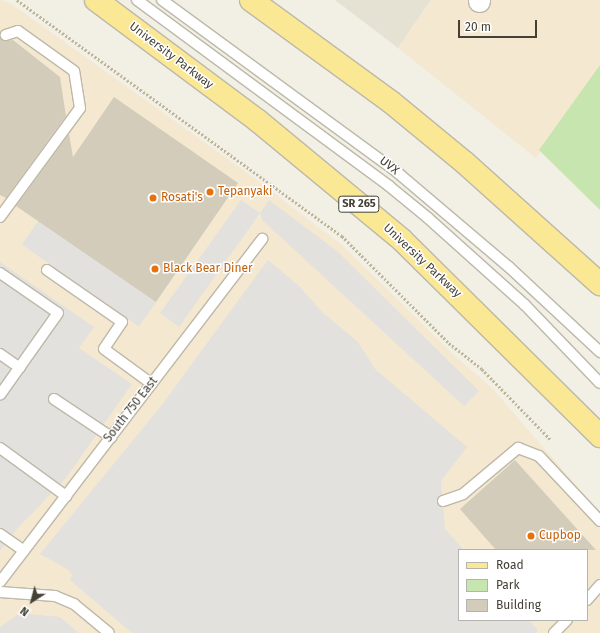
<!DOCTYPE html>
<html>
<head>
<meta charset="utf-8">
<style>
  body { margin:0 }
  #map { position:relative; width:600px; height:633px; overflow:hidden; background:#f2efe5; font-family:"Fira Sans",sans-serif }
  div>[style] { position:absolute }
  .residential>* { inset:0; background:#e6e2d3 }
  .commercial>* { inset:0; background:#f4e8d0 }
  .green>* { inset:0; background:#c7e5af }
  .parking>* { inset:0; background:#e3e1dd; transform-origin:0 0 }
  .building>* { inset:0; background:#d3ccbb }
  .path>* { height:2.5px; margin-top:-1.25px; transform-origin:0; background:repeating-linear-gradient(90deg,#beb59a 0 2px,transparent 0 4px) }
  .roads { filter:drop-shadow(1px 0 #bdb8a8) drop-shadow(-1px 0 #bdb8a8) drop-shadow(0 1px #bdb8a8) drop-shadow(0 -1px #bdb8a8) }
  .service>* { height:10px; margin:-5px; padding:0 5px; transform-origin:5px; border-radius:5px; background:#fff }
  .minor>* { height:21px; margin:-10.5px; padding:0 10.5px; transform-origin:10.5px; border-radius:10.5px; background:#fff }
  .primary>* { height:22px; margin:-11px; padding:0 11px; transform-origin:11px; border-radius:11px; background:#fbe895 }
  .dots>* { width:11px; height:11px; translate:-50% -50%; box-sizing:border-box; border:2px solid #fff; border-radius:50% }
  span { translate:-50% -50%; white-space:nowrap; text-align:center; line-height:1.15; -webkit-text-stroke:3px #fff; paint-order:stroke }
  .shield-label span { padding:1px 3px; background:#fff; border:1px solid; border-radius:3px; -webkit-text-stroke-width:0 }
  .shield-label { font-size:11px; color:#444035; font-weight:700 }
  .street-label { font-size:12px; color:#444035 }
  .food-label { font-size:12px; color:#c56008 }
  .left { translate:0 -50%; text-align:left }
  .legend { position:absolute; left:458px; top:549px; width:130px; height:72px; box-sizing:border-box; background:#fff; border:1px solid #b4b3ae; margin:0; padding:5px 7px; list-style:none; font-size:12px; color:#444035 }
  .legend li { display:flex; align-items:center; gap:8px; height:20px }
  .legend b { width:20px; border:1px solid #b4b3ae }
  .north { position:absolute; left:12px; top:581px; width:40px; height:40px; -webkit-text-stroke:3px #fff; paint-order:stroke; rotate:216deg; font-size:11px; font-weight:700; line-height:16px; text-align:center; color:#444035 }
  .north::after { content:''; display:block; margin:auto; width:14px; height:18px; background:#444035; clip-path:polygon(50% 0,100% 100%,50% 72%,0 100%) }
  .scale { position:absolute; left:458px; top:20px; width:79px; height:18px; box-sizing:border-box; border:2px solid #444035; border-top:0; padding-left:5px; font-size:12px; line-height:14px; white-space:nowrap; color:#444035; -webkit-text-stroke:3px #fff; paint-order:stroke }
</style>
</head>
<body>
<div id="map">
  <div class="residential">
    <div style="clip-path:polygon(335px 0,431px 0,398px 48px)"></div>
  </div>
  <div class="commercial">
    <div style="clip-path:polygon(evenodd,0 0,10px 3px,257px 180px,343px 246px,456px 357px,493px 389px,600px 513px,600px 633px,0 633px,0 0,459px 550px,587px 550px,587px 620px,459px 620px,459px 550px)"></div>
    <div style="clip-path:polygon(431px 0,600px 0,600px 67px,536px 158px,398px 48px)"></div>
  </div>
  <div class="green">
    <div style="clip-path:polygon(600px 65px,600px 210px,539px 150px)"></div>
  </div>
  <div class="parking">
    <div style="clip-path:polygon(241px 200px,260px 213px,269px 200px,337px 251px,479px 391px,464px 406px,262px 220px,260px 213px,179px 327px,160px 313px)"></div>
    <div style="left:39px;top:220px;width:143px;height:30px;rotate:35deg"></div>
    <div style="clip-path:polygon(268px 260px,299px 286px,323px 313px,357px 341px,376px 370px,467px 447px,441px 481px,445px 529px,464px 550px,459px 550px,459px 620px,529px 620px,537px 629px,537px 633px,132px 633px,70px 580px,72px 575px,69px 570px,40px 554px,161px 406px)"></div>
    <div style="clip-path:polygon(0 262px,94px 327px,79px 348px,132px 384px,66px 478px,15px 531px,0 551px)"></div>
    <div style="clip-path:polygon(20px 613px,60px 617px,79px 633px,0 633px,0 627px)"></div>
  </div>
  <div class="building">
    <div style="clip-path:polygon(0 37px,5px 41px,13px 40px,60px 77px,66px 116px,6px 198px,0 195px)"></div>
    <div style="clip-path:polygon(114px 97px,238px 183px,156px 302px,16px 206px,69px 134px,73px 157px)"></div>
    <div style="clip-path:polygon(515px 460px,596px 550px,496px 550px,460px 509px)"></div>
  </div>
  <div class="path">
    <div style="left:17px;top:0;width:402px;rotate:36deg"></div>
    <div style="left:342px;top:236px;width:151px;rotate:45deg"></div>
    <div style="left:449px;top:343px;width:42px;rotate:38.2deg"></div>
    <div style="left:482px;top:369px;width:99px;rotate:45.8deg"></div>
  </div>
  <div class="roads">
    <div class="service">
      <div style="left:137px;top:0;width:313px;rotate:36.4deg"></div>
      <div style="left:389px;top:186px;width:50px;rotate:39.4deg"></div>
      <div style="left:428px;top:218px;width:130px;rotate:41.9deg"></div>
      <div style="left:525px;top:305px;width:108px;rotate:46.1deg"></div>
      <div style="left:162px;top:0;width:293px;rotate:36.2deg"></div>
      <div style="left:398px;top:173px;width:145px;rotate:40.3deg"></div>
      <div style="left:509px;top:267px;width:125px;rotate:43deg"></div>
      <div style="left:0;top:217px;width:135px;rotate:-53.7deg"></div>
      <div style="left:80px;top:108px;width:37px;rotate:-99deg"></div>
      <div style="left:74px;top:71px;width:69px;rotate:-144.5deg"></div>
      <div style="left:18px;top:31px;width:13px;rotate:162deg"></div>
      <div style="left:47px;top:270px;width:91px;rotate:34.7deg"></div>
      <div style="left:122px;top:322px;width:32px;rotate:124deg"></div>
      <div style="left:104px;top:349px;width:59px;rotate:36.1deg"></div>
      <div style="left:0;top:273px;width:70px;rotate:34.6deg"></div>
      <div style="left:58px;top:313px;width:100px;rotate:125.3deg"></div>
      <div style="left:0;top:354px;width:24px;rotate:35deg"></div>
      <div style="left:54px;top:399px;width:69px;rotate:33.7deg"></div>
      <div style="left:0;top:448px;width:82px;rotate:36deg"></div>
      <div style="left:443px;top:501px;width:21px;rotate:-19deg"></div>
      <div style="left:463px;top:494px;width:72px;rotate:-39.9deg"></div>
      <div style="left:518px;top:448px;width:22px;rotate:21deg"></div>
      <div style="left:539px;top:456px;width:89px;rotate:46.8deg"></div>
      <div style="left:0;top:534px;width:29px;rotate:35deg"></div>
      <div style="left:0;top:582px;width:432px;rotate:-52.6deg"></div>
      <div style="left:0;top:592px;width:55px;rotate:4.2deg"></div>
      <div style="left:55px;top:596px;width:21px;rotate:23deg"></div>
      <div style="left:74px;top:604px;width:45px;rotate:39.6deg"></div>
      <div style="left:587px;top:600px;width:20px;rotate:-49deg"></div>
      <div style="left:554px;top:633px;width:18px;rotate:-45deg"></div>
    </div>
    <div class="minor">
      <div style="left:479px;top:1px;width:1px;rotate:-90deg"></div>
    </div>
    <div class="primary">
      <div style="left:96px;top:0;width:201px;rotate:36.7deg"></div>
      <div style="left:257px;top:120px;width:188px;rotate:39.6deg"></div>
      <div style="left:402px;top:240px;width:279px;rotate:44.7deg"></div>
      <div style="left:251px;top:0;width:173px;rotate:36.1deg"></div>
      <div style="left:391px;top:102px;width:94px;rotate:39.4deg"></div>
      <div style="left:464px;top:162px;width:183px;rotate:41.9deg"></div>
    </div>
  </div>
  <div class="dots">
    <div style="left:210px;top:192px;background:#e8710a"></div>
    <div style="left:153px;top:198px;background:#e8710a"></div>
    <div style="left:155px;top:269px;background:#e8710a"></div>
    <div style="left:531px;top:536px;background:#e8710a"></div>
  </div>
  <div class="shield-label">
    <span style="left:359px;top:204px">SR 265</span>
  </div>
  <div class="street-label">
    <span style="left:171px;top:56px;rotate:37deg">University Parkway</span>
    <span style="left:389px;top:166px;rotate:38deg">UVX</span>
    <span style="left:422px;top:261px;rotate:43deg">University Parkway</span>
    <span style="left:131px;top:410px;rotate:-52deg">South 750 East</span>
  </div>
  <div class="food-label">
    <span class="left" style="left:218px;top:192px">Tepanyaki</span>
    <span class="left" style="left:161px;top:198px">Rosati's</span>
    <span class="left" style="left:163px;top:269px">Black Bear Diner</span>
    <span class="left" style="left:539px;top:536px">Cupbop</span>
  </div>
  <ul class="legend">
  <li><b style="height:5px;background:#fbe895"></b>Road</li>
  <li><b style="height:11px;background:#c7e5af"></b>Park</li>
  <li><b style="height:11px;background:#d3ccbb"></b>Building</li>
  </ul>
  <div class="north">N</div>
  <div class="scale">20 m</div>
</div>
</body>
</html>
